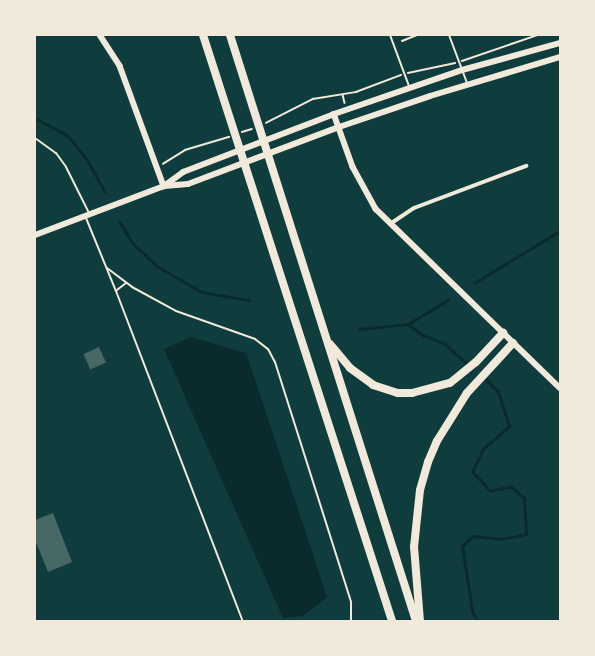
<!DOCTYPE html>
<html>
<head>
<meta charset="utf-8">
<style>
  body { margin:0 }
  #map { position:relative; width:595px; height:656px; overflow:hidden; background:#0f3d3e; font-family:"Asap Condensed",sans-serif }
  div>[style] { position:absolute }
  .water>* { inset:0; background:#0a2a2b }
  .stream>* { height:2.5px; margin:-1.25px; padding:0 1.25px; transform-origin:1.25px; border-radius:1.25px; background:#0a2a2b }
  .building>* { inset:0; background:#486865; transform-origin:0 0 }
  .path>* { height:1.5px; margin:-0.75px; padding:0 0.75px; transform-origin:0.75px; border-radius:0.75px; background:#f1e9da }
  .service>* { height:2px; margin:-1px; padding:0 1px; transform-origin:1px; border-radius:1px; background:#f1e9da }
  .minor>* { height:4px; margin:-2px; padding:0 2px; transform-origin:2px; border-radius:2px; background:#f1e9da }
  .tertiary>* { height:5.5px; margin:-2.75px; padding:0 2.75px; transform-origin:2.75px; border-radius:2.75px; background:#f1e9da }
  .secondary>* { height:6px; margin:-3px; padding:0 3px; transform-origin:3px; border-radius:3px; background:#f1e9da }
  .motorway>* { height:8px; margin:-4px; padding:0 4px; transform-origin:4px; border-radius:4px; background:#f1e9da }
  span { translate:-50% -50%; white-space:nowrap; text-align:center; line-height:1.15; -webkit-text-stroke:4px #f1e9da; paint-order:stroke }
  .frame { position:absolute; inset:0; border:36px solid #f1e9da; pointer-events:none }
</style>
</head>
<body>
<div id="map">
  <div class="water">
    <div style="clip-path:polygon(191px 337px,246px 353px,327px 597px,303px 616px,283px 618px,164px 349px)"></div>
  </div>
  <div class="stream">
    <div style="left:35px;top:118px;width:36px;rotate:28deg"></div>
    <div style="left:67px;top:135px;width:31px;rotate:50deg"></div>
    <div style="left:87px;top:159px;width:37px;rotate:61deg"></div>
    <div style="left:120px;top:222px;width:23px;rotate:59deg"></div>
    <div style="left:132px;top:242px;width:35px;rotate:44deg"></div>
    <div style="left:157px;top:266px;width:52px;rotate:30deg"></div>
    <div style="left:202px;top:292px;width:48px;rotate:9.7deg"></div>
    <div style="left:474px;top:283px;width:100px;rotate:-31.2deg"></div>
    <div style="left:408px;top:324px;width:19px;rotate:36deg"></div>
    <div style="left:423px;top:335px;width:24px;rotate:22deg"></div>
    <div style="left:445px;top:344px;width:30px;rotate:42deg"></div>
    <div style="left:359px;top:329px;width:49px;rotate:-5.8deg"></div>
    <div style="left:408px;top:324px;width:47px;rotate:-31deg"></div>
    <div style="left:477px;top:621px;width:11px;rotate:-117deg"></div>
    <div style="left:472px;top:611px;width:66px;rotate:-98.7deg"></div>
    <div style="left:462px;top:546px;width:15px;rotate:-42deg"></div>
    <div style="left:473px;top:536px;width:28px;rotate:6deg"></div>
    <div style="left:501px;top:539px;width:25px;rotate:-11deg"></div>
    <div style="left:526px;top:534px;width:36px;rotate:-93deg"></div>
    <div style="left:524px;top:498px;width:17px;rotate:-140deg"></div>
    <div style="left:511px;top:487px;width:21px;rotate:169deg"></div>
    <div style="left:490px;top:491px;width:26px;rotate:-133deg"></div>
    <div style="left:472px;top:472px;width:25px;rotate:-64deg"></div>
    <div style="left:483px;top:449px;width:35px;rotate:-41deg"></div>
    <div style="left:509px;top:426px;width:36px;rotate:-108deg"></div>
    <div style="left:498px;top:392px;width:16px;rotate:-135deg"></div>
  </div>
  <div class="building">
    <div style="left:99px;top:347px;width:17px;height:17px;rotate:66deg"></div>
    <div style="clip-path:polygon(53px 513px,72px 562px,48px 572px,35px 540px,35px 520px)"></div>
  </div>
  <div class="path">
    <div style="left:462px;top:61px;width:80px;rotate:-18.9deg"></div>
    <div style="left:408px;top:73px;width:48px;rotate:-12deg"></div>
    <div style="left:343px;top:95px;width:8px;rotate:76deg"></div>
    <div style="left:266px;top:123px;width:53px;rotate:-27.1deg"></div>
    <div style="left:313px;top:99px;width:44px;rotate:-9.2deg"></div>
    <div style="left:356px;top:92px;width:48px;rotate:-20.7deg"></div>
    <div style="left:242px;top:132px;width:10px;rotate:-17deg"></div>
    <div style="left:163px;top:164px;width:26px;rotate:-32deg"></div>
    <div style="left:185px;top:150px;width:46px;rotate:-16.5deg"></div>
    <div style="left:559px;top:621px;width:1px;rotate:-45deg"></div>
  </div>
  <div class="service">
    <div style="left:390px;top:35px;width:54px;rotate:69.6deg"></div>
    <div style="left:449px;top:35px;width:51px;rotate:69.4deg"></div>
    <div style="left:402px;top:41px;width:16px;rotate:-22deg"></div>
    <div style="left:35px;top:138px;width:26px;rotate:36deg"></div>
    <div style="left:56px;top:153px;width:17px;rotate:54deg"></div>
    <div style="left:66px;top:167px;width:51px;rotate:63.4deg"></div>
    <div style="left:86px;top:218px;width:79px;rotate:67.7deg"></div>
    <div style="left:116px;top:291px;width:354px;rotate:69deg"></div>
    <div style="left:107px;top:268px;width:31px;rotate:37deg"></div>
    <div style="left:132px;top:287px;width:50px;rotate:28.6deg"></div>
    <div style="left:176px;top:311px;width:84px;rotate:19.5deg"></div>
    <div style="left:255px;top:339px;width:16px;rotate:38deg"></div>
    <div style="left:268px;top:349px;width:15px;rotate:62deg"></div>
    <div style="left:275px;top:362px;width:252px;rotate:72.4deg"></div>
    <div style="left:351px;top:602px;width:19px;rotate:90deg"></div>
    <div style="left:117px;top:290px;width:11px;rotate:-38deg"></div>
  </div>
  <div class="minor">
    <div style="left:390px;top:224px;width:29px;rotate:-34deg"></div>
    <div style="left:414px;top:208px;width:120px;rotate:-20.6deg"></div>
  </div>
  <div class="tertiary">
    <div style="left:100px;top:35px;width:37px;rotate:57deg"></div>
    <div style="left:120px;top:66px;width:128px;rotate:69.9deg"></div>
    <div style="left:334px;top:114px;width:56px;rotate:70.3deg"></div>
    <div style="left:353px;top:167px;width:48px;rotate:61.3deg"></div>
    <div style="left:376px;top:209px;width:257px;rotate:44.2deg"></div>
  </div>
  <div class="secondary">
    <div style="left:164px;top:186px;width:24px;rotate:-36deg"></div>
    <div style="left:183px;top:172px;width:162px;rotate:-21deg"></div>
    <div style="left:334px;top:114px;width:135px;rotate:-19deg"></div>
    <div style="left:462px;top:70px;width:102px;rotate:-15.4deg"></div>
    <div style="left:35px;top:235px;width:138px;rotate:-20.8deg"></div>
    <div style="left:164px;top:186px;width:24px;rotate:-5deg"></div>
    <div style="left:188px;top:184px;width:161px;rotate:-20.7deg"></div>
    <div style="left:339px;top:127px;width:96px;rotate:-18.8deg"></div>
    <div style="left:430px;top:96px;width:136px;rotate:-16.7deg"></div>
  </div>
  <div class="motorway">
    <div style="left:203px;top:35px;width:616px;rotate:72.12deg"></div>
    <div style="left:230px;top:35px;width:615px;rotate:72.39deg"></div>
    <div style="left:330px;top:344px;width:31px;rotate:50deg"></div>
    <div style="left:350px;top:368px;width:29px;rotate:36deg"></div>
    <div style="left:373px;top:385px;width:26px;rotate:18deg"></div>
    <div style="left:398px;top:393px;width:14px"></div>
    <div style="left:412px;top:393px;width:39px;rotate:-15deg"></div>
    <div style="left:450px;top:383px;width:33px;rotate:-39deg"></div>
    <div style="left:476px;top:362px;width:40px;rotate:-47deg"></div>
    <div style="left:420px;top:621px;width:74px;rotate:-94.6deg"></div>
    <div style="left:414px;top:547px;width:57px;rotate:-84deg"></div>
    <div style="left:420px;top:490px;width:29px;rotate:-74deg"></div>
    <div style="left:428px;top:462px;width:23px;rotate:-67deg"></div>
    <div style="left:437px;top:441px;width:57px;rotate:-58deg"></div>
    <div style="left:467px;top:393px;width:68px;rotate:-47.4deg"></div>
  </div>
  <div class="frame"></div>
</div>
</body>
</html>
